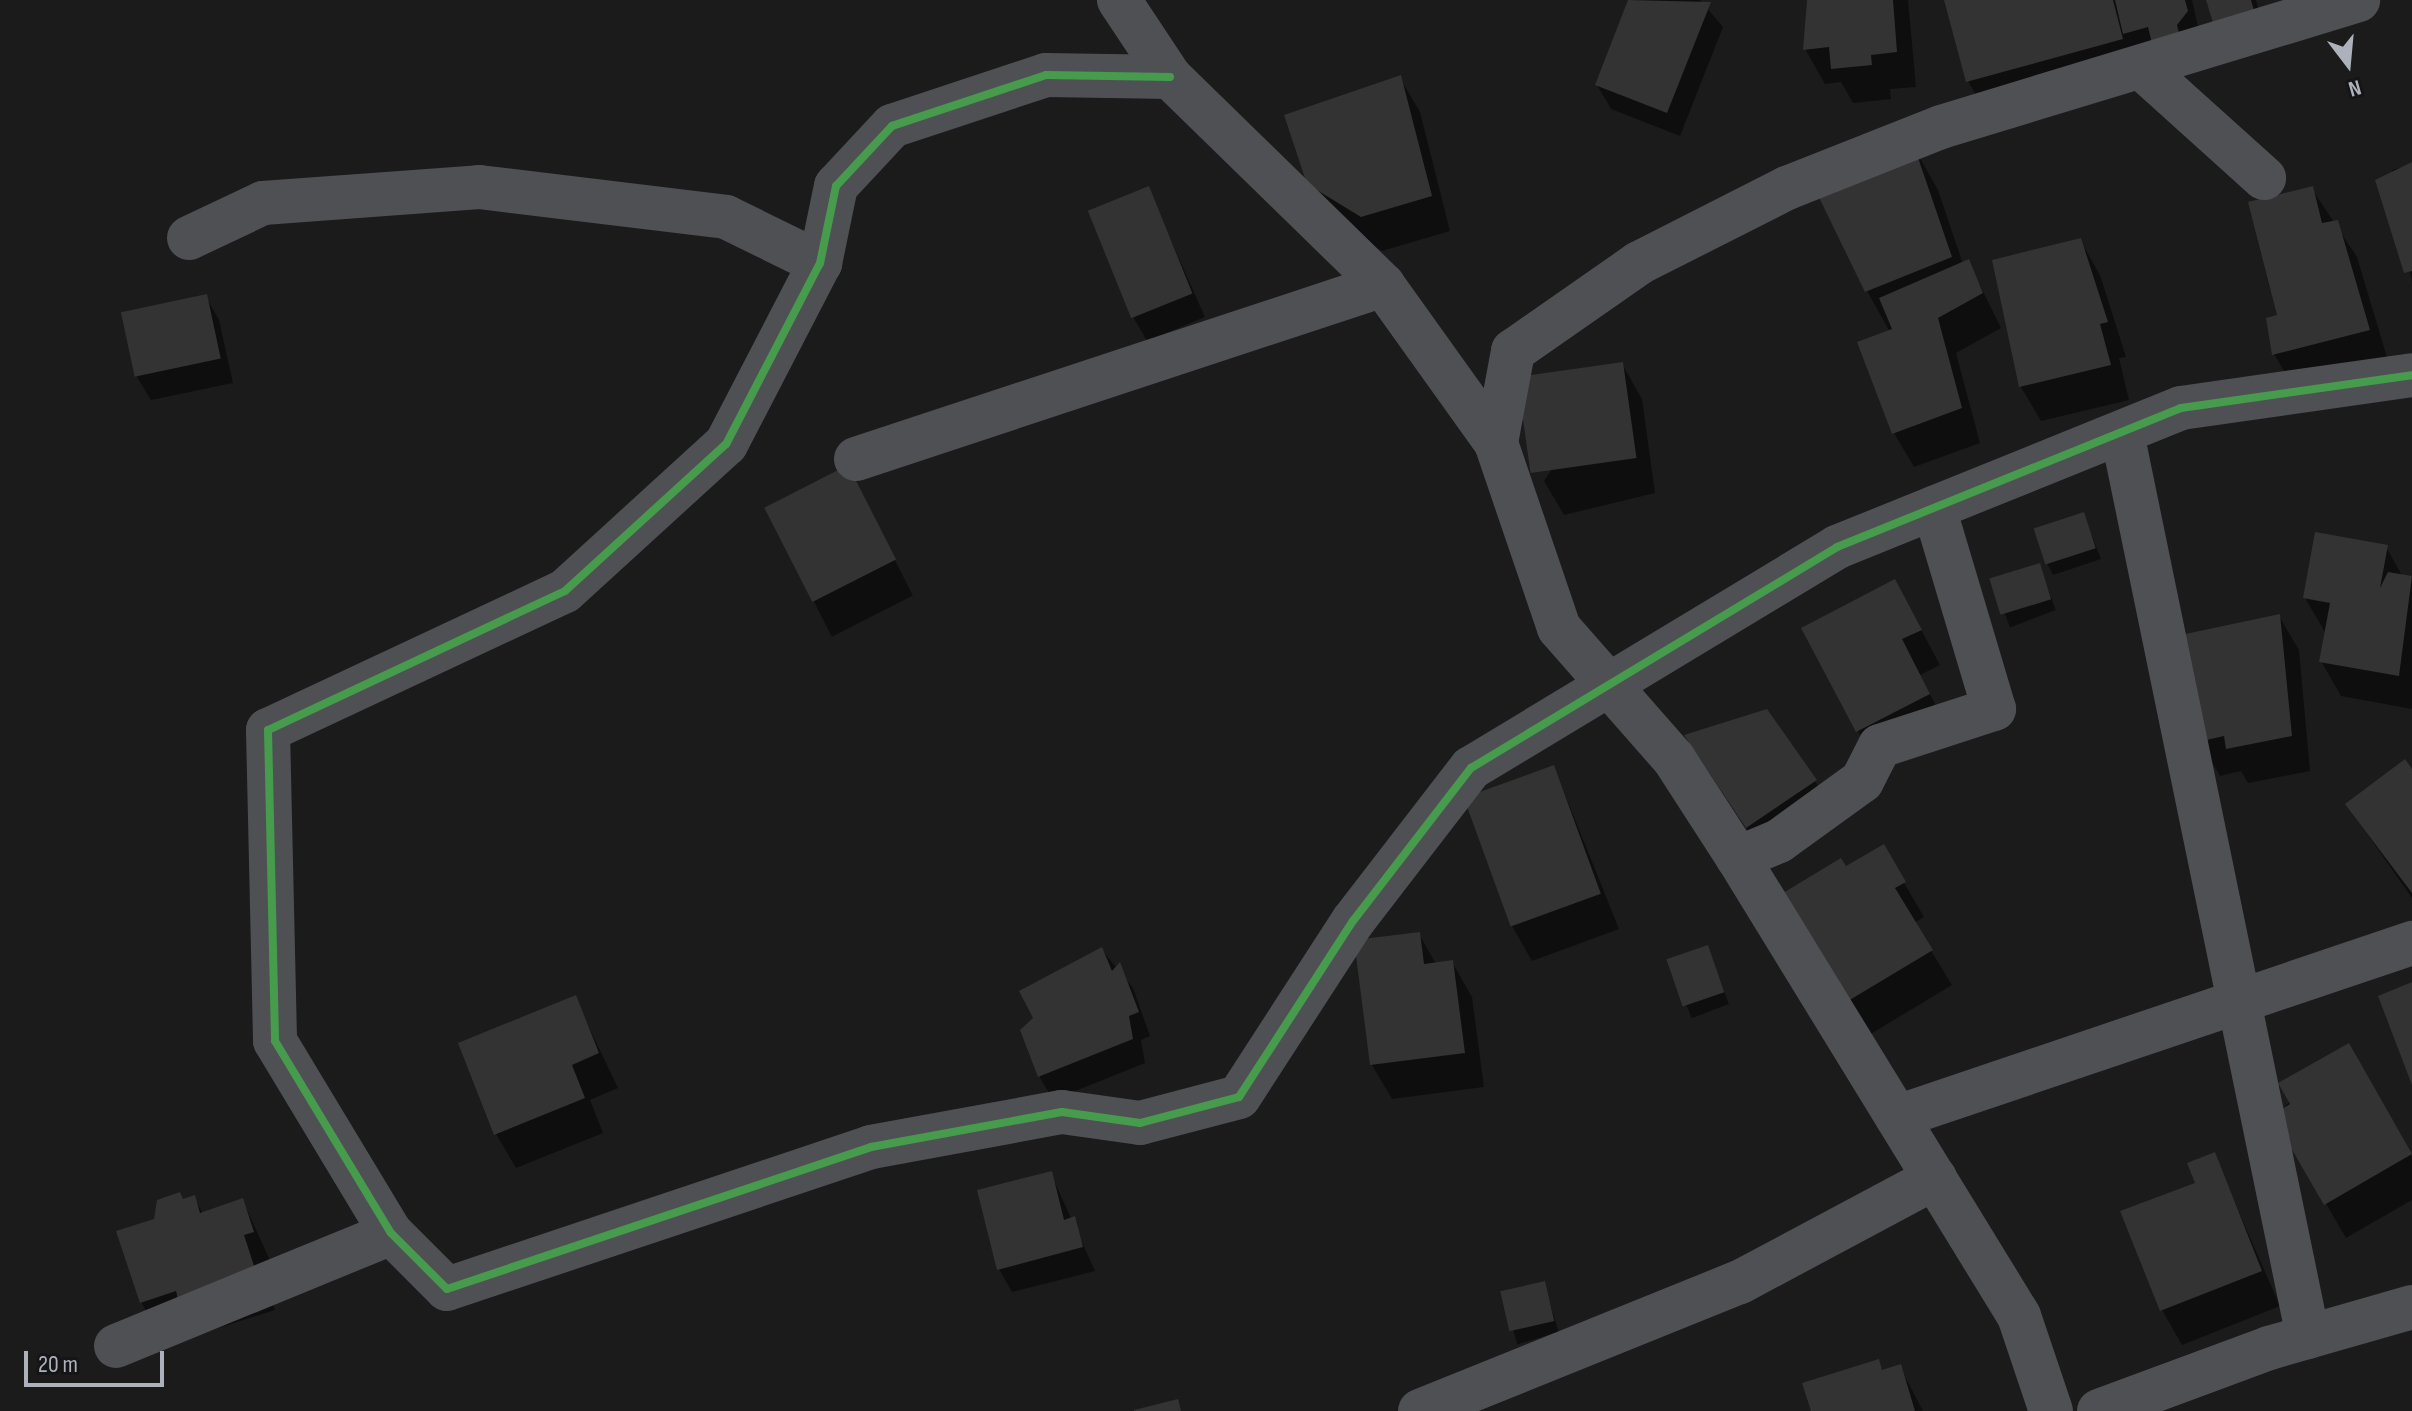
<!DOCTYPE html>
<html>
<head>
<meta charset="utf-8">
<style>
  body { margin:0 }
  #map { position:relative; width:2412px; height:1411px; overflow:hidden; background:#1b1b1b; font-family:"Sofia Sans Condensed",sans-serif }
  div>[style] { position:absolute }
  .shadow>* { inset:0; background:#0007; transform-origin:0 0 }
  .building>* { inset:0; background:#333; transform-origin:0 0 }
  .minor>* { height:44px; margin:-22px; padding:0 22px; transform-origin:22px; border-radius:22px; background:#4f5054 }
  .cycleway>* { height:8px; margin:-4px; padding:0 4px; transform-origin:4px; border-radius:4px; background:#469c4c }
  span { translate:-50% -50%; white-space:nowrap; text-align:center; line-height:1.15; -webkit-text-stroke:6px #151517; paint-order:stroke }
  .north { position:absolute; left:2308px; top:24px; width:80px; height:80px; -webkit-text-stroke:6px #151517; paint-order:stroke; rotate:164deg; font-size:22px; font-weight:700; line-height:32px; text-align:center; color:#adb1bb }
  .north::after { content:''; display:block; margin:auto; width:28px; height:36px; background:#adb1bb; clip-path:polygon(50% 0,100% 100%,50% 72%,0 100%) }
  .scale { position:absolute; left:24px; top:1351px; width:140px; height:36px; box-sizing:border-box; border:4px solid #adb1bb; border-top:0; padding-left:10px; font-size:24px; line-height:28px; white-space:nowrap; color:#adb1bb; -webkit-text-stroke:6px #151517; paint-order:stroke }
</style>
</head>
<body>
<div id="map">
  <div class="shadow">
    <div style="clip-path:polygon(1631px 0,1700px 0,1723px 27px,1680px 136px,1611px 109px,1597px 85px)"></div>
    <div style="clip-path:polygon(1807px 0,1908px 0,1916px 87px,1890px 89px,1891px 99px,1853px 103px,1841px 82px,1825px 84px,1805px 49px)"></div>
    <div style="clip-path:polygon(1946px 0,2192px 0,2200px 36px,1988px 116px,1968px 81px)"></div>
    <div style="clip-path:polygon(2211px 0,2256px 0,2267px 37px)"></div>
    <div style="clip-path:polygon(1400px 78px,1420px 112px,1450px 231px,1382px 251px,1329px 219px,1309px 183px)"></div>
    <div style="clip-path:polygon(1913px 146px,1938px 190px,1963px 264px,1968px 261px,2001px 328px,1956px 353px,1980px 443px,1914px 467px,1894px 433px,1890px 332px,1867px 291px)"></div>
    <div style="clip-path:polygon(2412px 164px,2412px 283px,2392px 170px)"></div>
    <div style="clip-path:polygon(1148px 189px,1205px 317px,1147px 341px,1133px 317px)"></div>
    <div style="clip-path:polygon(2312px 189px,2357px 257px,2389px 364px,2294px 388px,2274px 354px)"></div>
    <div style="clip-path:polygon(2080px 240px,2100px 275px,2126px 357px,2119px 358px,2129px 400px,2041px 421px,2021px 387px,1995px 262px)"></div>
    <div style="clip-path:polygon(206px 297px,219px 320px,233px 383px,151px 400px,137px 377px,124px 314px)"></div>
    <div style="clip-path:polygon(1622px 364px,1642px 399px,1655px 493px,1564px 515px,1544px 481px)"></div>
    <div style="left:848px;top:468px;width:143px;height:91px;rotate:63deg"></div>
    <div style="clip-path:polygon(2083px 514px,2101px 559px,2053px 575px,2047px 563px)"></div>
    <div style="clip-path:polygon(2386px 547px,2403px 577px,2412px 578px,2412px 709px,2341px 696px,2321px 661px,2326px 634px,2305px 598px)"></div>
    <div style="left:2039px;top:566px;width:47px;height:49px;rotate:69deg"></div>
    <div style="clip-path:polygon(1895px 581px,1940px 665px,1920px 675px,1948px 729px,1878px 765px,1858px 731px)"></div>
    <div style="clip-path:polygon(2279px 616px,2299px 650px,2310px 771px,2248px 783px,2241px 771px,2220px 776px,2200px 741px)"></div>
    <div style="clip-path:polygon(1700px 759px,1815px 781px,1828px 804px,1761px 850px)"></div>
    <div style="clip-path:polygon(1554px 767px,1619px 929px,1532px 961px,1512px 926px)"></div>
    <div style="clip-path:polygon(2412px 772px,2412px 898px,2347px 805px)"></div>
    <div style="clip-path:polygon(1883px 847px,1924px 917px,1914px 923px,1952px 985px,1869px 1035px,1806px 928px,1845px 869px)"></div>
    <div style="clip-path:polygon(1419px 934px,1436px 964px,1452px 962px,1472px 997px,1484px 1087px,1392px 1099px,1372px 1065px)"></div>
    <div style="left:1707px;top:947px;width:61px;height:40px;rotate:69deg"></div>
    <div style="clip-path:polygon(1102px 950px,1133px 988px,1150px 1036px,1141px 1040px,1145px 1063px,1053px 1100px,1039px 1076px)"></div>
    <div style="clip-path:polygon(575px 998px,618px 1088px,590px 1100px,603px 1133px,516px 1168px,496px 1134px)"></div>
    <div style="clip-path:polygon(2348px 1046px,2412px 1157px,2412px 1200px,2346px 1238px,2275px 1116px)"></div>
    <div style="clip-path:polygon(2214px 1155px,2280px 1306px,2182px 1345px,2162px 1310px,2198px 1185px)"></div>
    <div style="clip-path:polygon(1051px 1174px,1095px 1271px,1012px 1292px,999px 1269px)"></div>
    <div style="clip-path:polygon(194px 1197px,203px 1214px,243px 1201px,273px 1267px,263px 1270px,275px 1310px,200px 1334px,161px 1337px,141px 1302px,155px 1220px)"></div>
    <div style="left:1544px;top:1284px;width:50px;height:43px;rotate:73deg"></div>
    <div style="clip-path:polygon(1878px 1362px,1883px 1371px,1900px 1367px,1923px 1411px,1813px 1411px)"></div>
  </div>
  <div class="building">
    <div style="clip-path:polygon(1628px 0,1711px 2px,1667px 113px,1595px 85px)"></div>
    <div style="clip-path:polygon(1807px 0,1893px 0,1897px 52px,1871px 55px,1872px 65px,1831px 69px,1829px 47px,1803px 50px)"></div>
    <div style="clip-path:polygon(1944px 0,2113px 0,2123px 39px,1966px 82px)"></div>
    <div style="clip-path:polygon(2115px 0,2185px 0,2188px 11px,2177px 25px,2182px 45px,2154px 52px,2148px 27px,2123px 34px)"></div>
    <div style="clip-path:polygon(2206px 0,2251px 0,2255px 14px,2214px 26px)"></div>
    <div style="clip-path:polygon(1401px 75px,1432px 196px,1361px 217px,1307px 184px,1284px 115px)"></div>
    <div style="clip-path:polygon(1913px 143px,1952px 257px,1865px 292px,1812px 183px)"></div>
    <div style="clip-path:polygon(2412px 162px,2412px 271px,2404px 273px,2375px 180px)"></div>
    <div style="left:1149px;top:186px;width:116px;height:66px;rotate:68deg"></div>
    <div style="clip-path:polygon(2313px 186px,2322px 223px,2338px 220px,2370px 330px,2272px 355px,2266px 318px,2277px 315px,2248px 202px)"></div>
    <div style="clip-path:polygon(2081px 238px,2108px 322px,2100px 324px,2111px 365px,2019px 387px,1992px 260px)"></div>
    <div style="clip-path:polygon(1969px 259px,1983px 293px,1938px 318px,1962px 408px,1892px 434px,1857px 342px,1892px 329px,1879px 298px)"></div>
    <div style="left:207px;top:294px;width:66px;height:88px;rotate:78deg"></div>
    <div style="left:1623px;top:362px;width:97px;height:107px;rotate:82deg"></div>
    <div style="left:848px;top:465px;width:106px;height:94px;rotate:63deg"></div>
    <div style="left:2084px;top:512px;width:38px;height:53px;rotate:72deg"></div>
    <div style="clip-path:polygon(2315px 532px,2388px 545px,2380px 588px,2388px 572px,2412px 576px,2399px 676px,2319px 662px,2330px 603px,2303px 598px)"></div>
    <div style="left:2040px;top:563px;width:38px;height:53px;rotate:73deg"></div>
    <div style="clip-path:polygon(1895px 579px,1922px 630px,1902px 639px,1930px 694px,1856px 732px,1801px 628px)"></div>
    <div style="clip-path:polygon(2280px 614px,2292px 736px,2226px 749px,2224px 736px,2198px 742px,2176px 636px)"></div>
    <div style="clip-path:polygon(1767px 709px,1817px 780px,1746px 828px,1684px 735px)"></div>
    <div style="clip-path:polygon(2405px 759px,2412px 769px,2412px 893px,2345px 804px)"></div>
    <div style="left:1554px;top:765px;width:137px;height:96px;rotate:70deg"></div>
    <div style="clip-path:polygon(1884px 844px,1906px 882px,1895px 888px,1933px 950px,1848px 1001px,1783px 893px,1841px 858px,1846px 866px)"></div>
    <div style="clip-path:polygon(1420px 932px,1424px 964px,1453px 960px,1465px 1053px,1370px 1065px,1354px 940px)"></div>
    <div style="left:1708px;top:945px;width:50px;height:44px;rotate:71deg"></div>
    <div style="clip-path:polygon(1102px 947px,1112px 971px,1120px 962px,1139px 1012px,1129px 1016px,1133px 1039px,1038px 1077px,1020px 1030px,1033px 1018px,1019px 991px)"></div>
    <div style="clip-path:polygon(2412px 982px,2412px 1085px,2378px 996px)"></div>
    <div style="clip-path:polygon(576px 995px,599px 1053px,572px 1065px,585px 1098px,494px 1135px,458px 1043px)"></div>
    <div style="clip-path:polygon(2349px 1043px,2412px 1154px,2324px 1205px,2272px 1115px,2290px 1104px,2278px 1083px)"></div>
    <div style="clip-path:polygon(2215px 1152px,2262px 1271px,2160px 1311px,2120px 1211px,2195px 1183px,2187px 1163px)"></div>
    <div style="clip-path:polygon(1052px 1171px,1064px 1220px,1075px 1216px,1083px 1247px,997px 1270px,977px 1190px)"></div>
    <div style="clip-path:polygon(180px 1192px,183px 1199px,195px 1195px,200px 1213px,243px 1198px,254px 1232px,244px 1235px,257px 1275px,178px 1300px,176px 1291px,140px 1303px,116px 1231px,154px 1219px,157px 1200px)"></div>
    <div style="left:1545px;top:1281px;width:41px;height:46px;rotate:77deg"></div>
    <div style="clip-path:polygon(1879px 1359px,1882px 1370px,1901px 1364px,1915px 1411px,1811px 1411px,1802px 1383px)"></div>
    <div style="clip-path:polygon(1178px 1399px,1181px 1411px,1134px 1411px,1134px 1410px)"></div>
  </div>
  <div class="minor">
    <div style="left:1119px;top:0;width:92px;rotate:56.5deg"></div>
    <div style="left:1170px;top:77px;width:298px;rotate:44.3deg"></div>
    <div style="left:1383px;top:285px;width:194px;rotate:54.4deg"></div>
    <div style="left:2143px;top:69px;width:163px;rotate:42deg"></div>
    <div style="left:1170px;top:77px;width:124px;rotate:-179.1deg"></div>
    <div style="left:1046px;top:75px;width:162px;rotate:161.7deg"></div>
    <div style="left:892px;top:126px;width:82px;rotate:133deg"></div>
    <div style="left:836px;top:186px;width:79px;rotate:101.7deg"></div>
    <div style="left:820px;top:263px;width:204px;rotate:117.4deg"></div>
    <div style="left:726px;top:444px;width:218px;rotate:137.6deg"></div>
    <div style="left:565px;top:591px;width:328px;rotate:154.9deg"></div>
    <div style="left:268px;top:730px;width:311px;rotate:88.7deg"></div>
    <div style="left:275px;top:1041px;width:224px;rotate:58.9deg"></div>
    <div style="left:391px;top:1233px;width:79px;rotate:45deg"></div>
    <div style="left:447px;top:1289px;width:447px;rotate:-18.5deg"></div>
    <div style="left:871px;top:1147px;width:194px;rotate:-10.4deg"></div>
    <div style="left:1062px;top:1112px;width:79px;rotate:8deg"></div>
    <div style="left:1140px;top:1123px;width:102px;rotate:-14.7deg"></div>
    <div style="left:1239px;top:1097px;width:210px;rotate:-57.1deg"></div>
    <div style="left:1353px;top:921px;width:193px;rotate:-52.4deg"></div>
    <div style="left:1471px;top:768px;width:428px;rotate:-31.1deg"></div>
    <div style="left:1837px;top:547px;width:371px;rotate:-22deg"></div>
    <div style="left:2181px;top:408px;width:233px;rotate:-8.1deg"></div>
    <div style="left:189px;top:238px;width:82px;rotate:-25.3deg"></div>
    <div style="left:263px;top:203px;width:217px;rotate:-4.2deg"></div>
    <div style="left:479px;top:187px;width:249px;rotate:6.9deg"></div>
    <div style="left:726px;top:217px;width:105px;rotate:26.1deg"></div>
    <div style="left:2122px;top:433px;width:923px;rotate:78.37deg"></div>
    <div style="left:856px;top:459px;width:555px;rotate:-18.27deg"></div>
    <div style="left:1738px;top:858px;width:44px;rotate:-22.5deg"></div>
    <div style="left:1779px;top:841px;width:102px;rotate:-35.9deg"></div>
    <div style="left:1862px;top:781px;width:39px;rotate:-63deg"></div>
    <div style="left:1880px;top:746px;width:120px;rotate:-18deg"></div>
    <div style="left:1994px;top:709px;width:210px;rotate:-106.6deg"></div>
    <div style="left:1897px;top:1117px;width:544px;rotate:-18.67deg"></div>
    <div style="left:116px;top:1346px;width:297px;rotate:-22.3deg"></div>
    <div style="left:1420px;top:1411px;width:345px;rotate:-22deg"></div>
    <div style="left:1740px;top:1282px;width:221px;rotate:-28.1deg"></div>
    <div style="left:2051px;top:1411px;width:100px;rotate:-108.6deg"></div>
    <div style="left:2019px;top:1316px;width:537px;rotate:-121.53deg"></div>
    <div style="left:1738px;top:858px;width:118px;rotate:-122.9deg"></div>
    <div style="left:1674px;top:759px;width:174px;rotate:-131.3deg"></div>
    <div style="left:1559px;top:628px;width:195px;rotate:-108.8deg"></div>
    <div style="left:1496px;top:443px;width:94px;rotate:-79.5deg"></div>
    <div style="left:1513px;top:351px;width:154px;rotate:-34.9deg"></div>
    <div style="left:1639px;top:263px;width:166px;rotate:-26.9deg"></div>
    <div style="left:1787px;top:188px;width:166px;rotate:-21.6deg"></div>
    <div style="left:1941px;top:127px;width:436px;rotate:-16.9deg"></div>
    <div style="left:2099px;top:1411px;width:181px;rotate:-20.3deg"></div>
    <div style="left:2269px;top:1348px;width:149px;rotate:-16deg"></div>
  </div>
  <div class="cycleway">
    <div style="left:1170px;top:77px;width:124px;rotate:-179.1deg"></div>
    <div style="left:1046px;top:75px;width:162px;rotate:161.7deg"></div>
    <div style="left:892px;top:126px;width:82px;rotate:133deg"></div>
    <div style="left:836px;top:186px;width:79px;rotate:101.7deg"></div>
    <div style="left:820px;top:263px;width:204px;rotate:117.4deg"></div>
    <div style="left:726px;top:444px;width:218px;rotate:137.6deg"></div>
    <div style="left:565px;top:591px;width:328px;rotate:154.9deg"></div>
    <div style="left:268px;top:730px;width:311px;rotate:88.7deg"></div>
    <div style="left:275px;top:1041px;width:224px;rotate:58.9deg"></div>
    <div style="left:391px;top:1233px;width:79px;rotate:45deg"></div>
    <div style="left:447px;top:1289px;width:447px;rotate:-18.5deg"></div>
    <div style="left:871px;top:1147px;width:194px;rotate:-10.4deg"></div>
    <div style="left:1062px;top:1112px;width:79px;rotate:8deg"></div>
    <div style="left:1140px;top:1123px;width:102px;rotate:-14.7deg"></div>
    <div style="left:1239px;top:1097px;width:210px;rotate:-57.1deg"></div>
    <div style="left:1353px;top:921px;width:193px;rotate:-52.4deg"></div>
    <div style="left:1471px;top:768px;width:428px;rotate:-31.1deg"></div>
    <div style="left:1837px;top:547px;width:371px;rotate:-22deg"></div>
    <div style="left:2181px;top:408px;width:233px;rotate:-8.1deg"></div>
  </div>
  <div class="north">N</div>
  <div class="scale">20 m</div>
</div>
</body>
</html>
